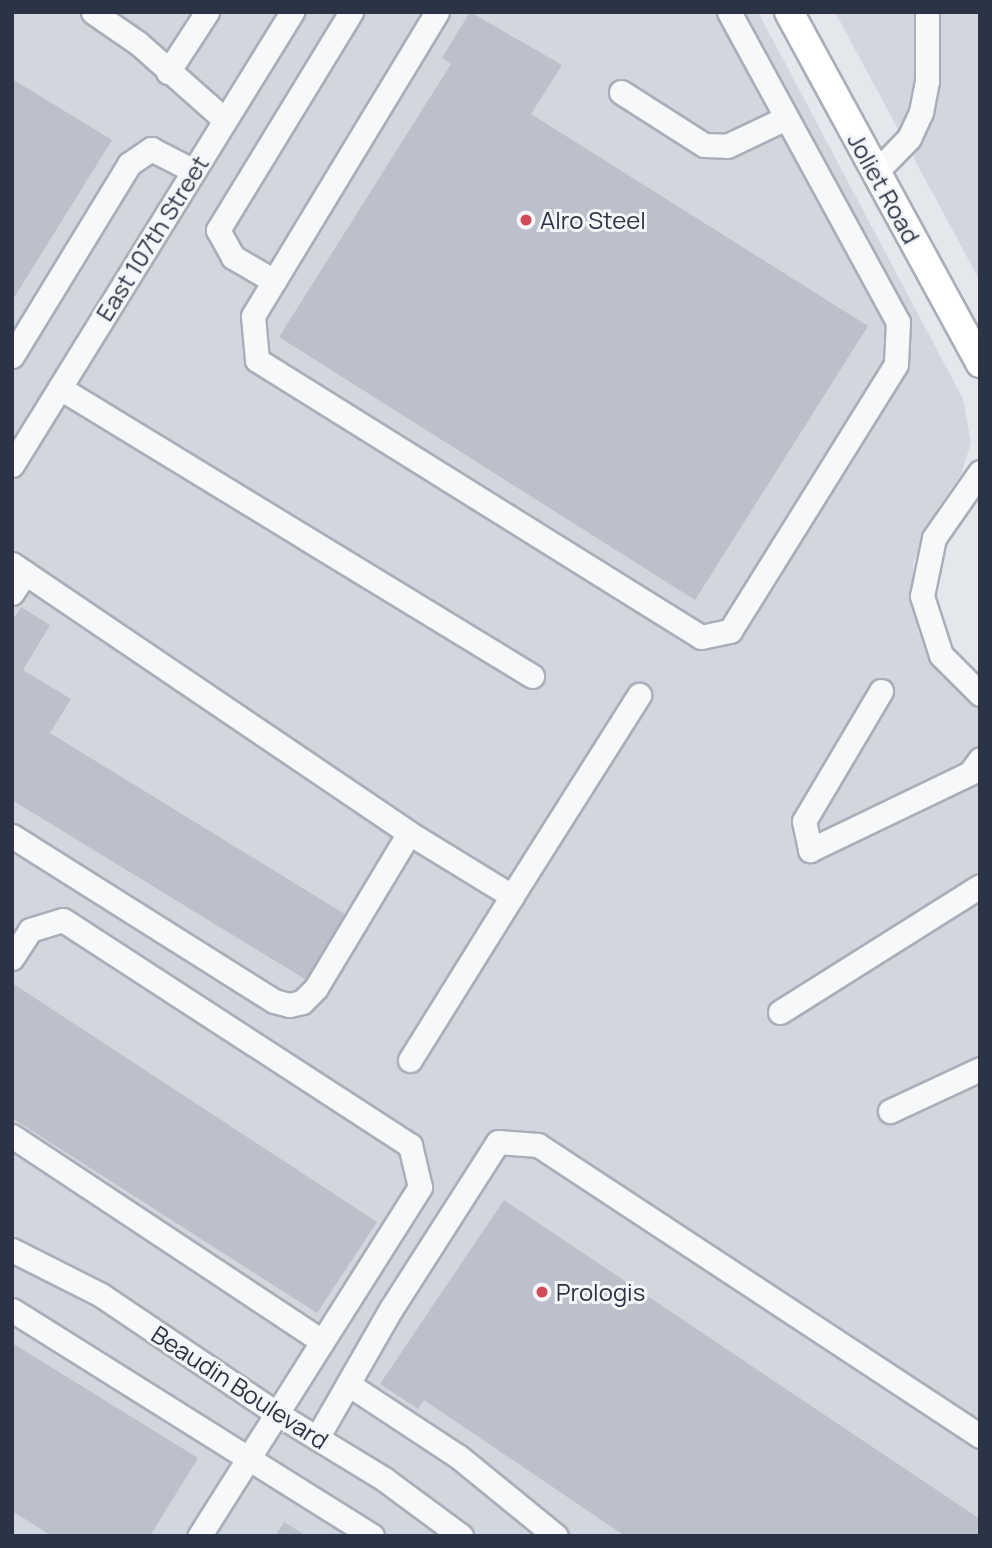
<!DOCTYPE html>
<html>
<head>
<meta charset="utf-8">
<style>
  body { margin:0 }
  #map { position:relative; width:992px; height:1548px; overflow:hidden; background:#e4e7ec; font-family:Manrope,sans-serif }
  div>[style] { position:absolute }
  .built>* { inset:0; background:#d2d6de }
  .building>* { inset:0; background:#bbc0ca }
  .roads { filter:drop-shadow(2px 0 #a9aeb7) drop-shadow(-2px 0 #a9aeb7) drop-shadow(0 2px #a9aeb7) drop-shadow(0 -2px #a9aeb7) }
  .minor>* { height:23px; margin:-11.5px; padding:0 11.5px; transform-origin:11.5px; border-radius:11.5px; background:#f7f8fa }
  .major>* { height:28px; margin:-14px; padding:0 14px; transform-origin:14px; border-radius:14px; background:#fff }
  .dots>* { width:19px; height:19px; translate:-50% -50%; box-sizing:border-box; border:4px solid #f4f6f9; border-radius:50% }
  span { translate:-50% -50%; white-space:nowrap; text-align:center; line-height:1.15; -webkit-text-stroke:6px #f4f6f9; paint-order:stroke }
  .street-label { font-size:24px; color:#2b3445 }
  .poi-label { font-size:24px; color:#2b3445 }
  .left { translate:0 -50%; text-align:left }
  .frame { position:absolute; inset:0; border:14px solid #2b3445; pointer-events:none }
</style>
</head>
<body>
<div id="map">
  <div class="built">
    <div style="clip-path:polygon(12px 12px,758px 12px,963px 399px,971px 443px,961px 474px,936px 511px,913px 564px,918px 631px,954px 685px,980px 704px,980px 1536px,12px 1536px)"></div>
    <div style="clip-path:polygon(835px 12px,980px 12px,980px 281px)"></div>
  </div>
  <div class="building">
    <div style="clip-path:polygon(470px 12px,562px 65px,531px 114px,868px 326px,695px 600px,279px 337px,451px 64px,442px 58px)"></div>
    <div style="clip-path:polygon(12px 79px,112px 140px,12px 301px)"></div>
    <div style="clip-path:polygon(21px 607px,50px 625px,23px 670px,71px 699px,50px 733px,348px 916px,308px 981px,12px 800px,12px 621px)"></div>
    <div style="clip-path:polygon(12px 983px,377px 1222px,317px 1313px,12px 1118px)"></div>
    <div style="clip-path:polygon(504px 1200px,980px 1519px,980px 1536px,625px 1536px,424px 1400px,418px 1409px,380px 1384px)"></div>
    <div style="clip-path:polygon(12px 1343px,198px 1458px,150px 1536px,52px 1536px,12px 1511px)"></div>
    <div style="clip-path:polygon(284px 1522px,307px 1536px,275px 1536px)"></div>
  </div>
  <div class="roads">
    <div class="minor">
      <div style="left:93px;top:12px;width:55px;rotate:34.6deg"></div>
      <div style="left:138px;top:43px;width:116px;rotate:41.5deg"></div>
      <div style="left:437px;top:12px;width:355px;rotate:121.2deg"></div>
      <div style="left:253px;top:316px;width:44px;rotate:84.8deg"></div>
      <div style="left:257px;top:360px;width:523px;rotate:31.96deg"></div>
      <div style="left:701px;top:637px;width:30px;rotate:-12deg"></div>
      <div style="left:730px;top:631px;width:314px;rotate:-58.1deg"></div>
      <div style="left:896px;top:364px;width:42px;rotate:-87.3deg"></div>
      <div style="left:898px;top:322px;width:353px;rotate:-118.6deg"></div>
      <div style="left:168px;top:72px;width:72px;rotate:-57deg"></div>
      <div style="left:621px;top:92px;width:98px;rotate:32.6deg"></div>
      <div style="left:704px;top:145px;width:23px;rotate:2deg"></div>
      <div style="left:727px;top:146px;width:65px;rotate:-25.4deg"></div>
      <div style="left:875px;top:173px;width:49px;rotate:-45.8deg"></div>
      <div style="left:909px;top:138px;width:29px;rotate:-65deg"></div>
      <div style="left:921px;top:112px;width:32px;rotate:-79deg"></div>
      <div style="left:927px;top:81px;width:69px;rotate:-90deg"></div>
      <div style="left:274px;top:281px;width:48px;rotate:-149.7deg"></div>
      <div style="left:233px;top:257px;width:31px;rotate:-119deg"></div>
      <div style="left:218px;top:230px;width:255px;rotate:-58.6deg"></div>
      <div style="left:12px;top:356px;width:225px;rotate:-58.6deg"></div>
      <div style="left:129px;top:164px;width:27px;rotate:-34deg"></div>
      <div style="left:151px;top:149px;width:48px;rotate:27.1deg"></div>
      <div style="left:60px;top:388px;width:553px;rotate:31.39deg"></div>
      <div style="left:12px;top:465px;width:533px;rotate:-58.28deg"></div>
      <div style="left:980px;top:472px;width:80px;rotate:124.9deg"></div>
      <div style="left:934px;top:538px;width:59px;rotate:101.7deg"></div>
      <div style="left:922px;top:596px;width:62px;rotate:72.1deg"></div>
      <div style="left:941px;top:655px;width:55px;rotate:45deg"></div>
      <div style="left:12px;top:564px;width:480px;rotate:34.1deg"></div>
      <div style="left:409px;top:833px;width:181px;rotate:121deg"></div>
      <div style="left:316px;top:988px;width:20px;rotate:135deg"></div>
      <div style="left:302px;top:1002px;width:13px;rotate:167deg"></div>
      <div style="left:289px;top:1005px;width:16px;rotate:-165deg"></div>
      <div style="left:274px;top:1001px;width:310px;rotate:-147.8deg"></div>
      <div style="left:12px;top:593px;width:24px;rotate:-57deg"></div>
      <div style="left:881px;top:691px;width:151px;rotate:120.6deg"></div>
      <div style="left:804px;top:821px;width:30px;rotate:78deg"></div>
      <div style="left:810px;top:850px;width:178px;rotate:-25.7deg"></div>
      <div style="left:970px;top:773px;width:17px;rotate:-54deg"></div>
      <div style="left:409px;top:833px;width:121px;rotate:31.5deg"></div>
      <div style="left:512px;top:896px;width:238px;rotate:-57.7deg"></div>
      <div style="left:12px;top:958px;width:33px;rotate:-57deg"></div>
      <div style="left:30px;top:930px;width:34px;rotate:-17deg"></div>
      <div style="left:63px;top:920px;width:414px;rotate:33deg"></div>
      <div style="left:410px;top:1145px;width:43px;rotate:76.6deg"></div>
      <div style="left:420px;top:1187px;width:413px;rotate:122.3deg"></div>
      <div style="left:780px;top:1012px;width:236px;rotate:-32.2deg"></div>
      <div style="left:410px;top:1060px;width:193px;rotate:-58.1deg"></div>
      <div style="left:890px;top:1111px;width:99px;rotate:-25deg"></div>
      <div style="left:12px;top:1136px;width:372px;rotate:33.5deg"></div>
      <div style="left:12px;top:1250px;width:100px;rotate:26.8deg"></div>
      <div style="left:101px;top:1295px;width:211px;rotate:34deg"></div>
      <div style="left:276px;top:1413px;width:127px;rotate:31.4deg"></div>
      <div style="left:384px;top:1479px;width:96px;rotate:36.5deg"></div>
      <div style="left:12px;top:1310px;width:425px;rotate:32.1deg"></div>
      <div style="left:348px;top:1384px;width:133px;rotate:33.3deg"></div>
      <div style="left:459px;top:1457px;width:125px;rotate:39.2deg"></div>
      <div style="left:317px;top:1438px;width:149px;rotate:-60.2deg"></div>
      <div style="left:391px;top:1309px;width:198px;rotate:-57.4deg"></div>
      <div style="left:498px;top:1142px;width:40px;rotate:4.3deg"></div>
      <div style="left:538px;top:1145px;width:529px;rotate:33.36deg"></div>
    </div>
    <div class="major">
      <div style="left:789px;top:12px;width:400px;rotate:61.4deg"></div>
    </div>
  </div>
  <div class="dots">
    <div style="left:526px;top:220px;background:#d1495b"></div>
    <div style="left:542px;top:1292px;background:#d1495b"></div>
  </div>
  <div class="street-label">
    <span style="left:884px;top:188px;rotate:61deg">Joliet Road</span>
    <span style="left:152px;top:238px;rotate:-58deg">East 107th Street</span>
    <span style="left:240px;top:1387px;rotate:33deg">Beaudin Boulevard</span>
  </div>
  <div class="poi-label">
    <span class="left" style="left:540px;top:220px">Alro Steel</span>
    <span class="left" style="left:556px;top:1292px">Prologis</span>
  </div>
  <div class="frame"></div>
</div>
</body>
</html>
